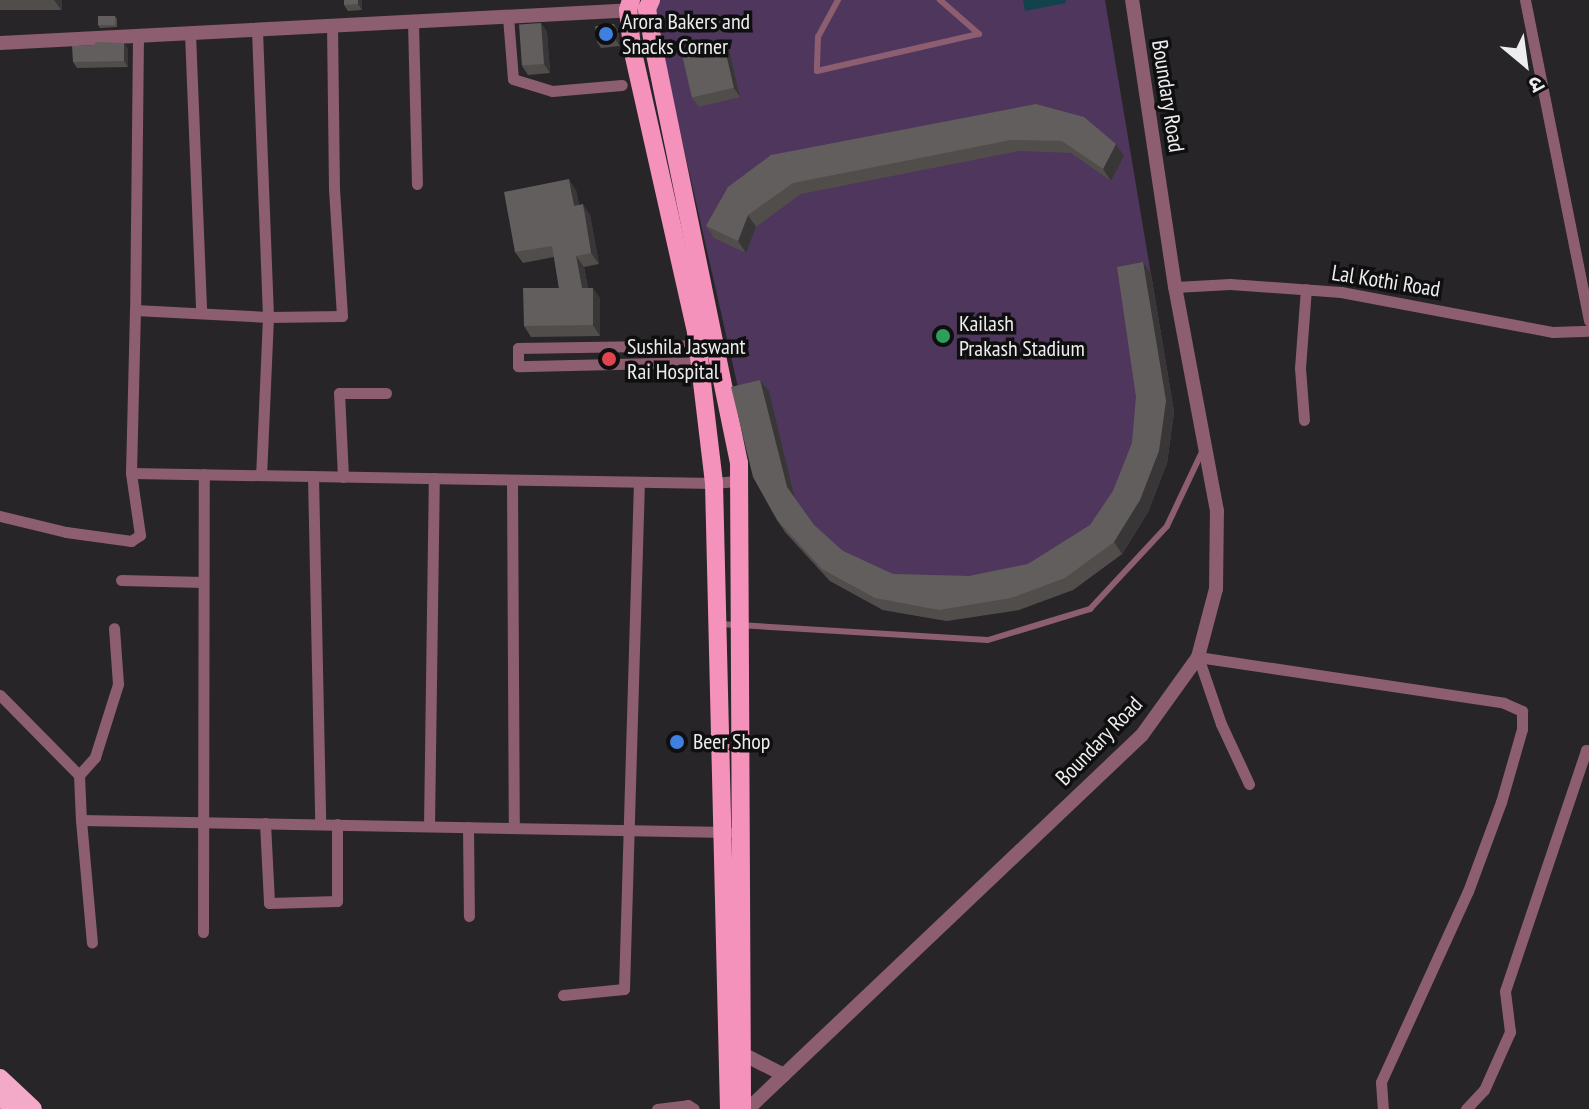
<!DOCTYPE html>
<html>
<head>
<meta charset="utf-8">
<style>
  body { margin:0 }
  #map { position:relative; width:1589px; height:1109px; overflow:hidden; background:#272528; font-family:"PT Sans Narrow","Noto Sans Devanagari",sans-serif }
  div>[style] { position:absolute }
  .green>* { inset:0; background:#4e365d }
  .water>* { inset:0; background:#12434d }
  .service>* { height:6px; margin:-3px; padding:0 3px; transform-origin:3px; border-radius:3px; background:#8d5d70 }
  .minor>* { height:11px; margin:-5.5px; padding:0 5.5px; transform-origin:5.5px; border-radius:5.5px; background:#8d5d70 }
  .tertiary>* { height:14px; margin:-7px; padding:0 7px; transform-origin:7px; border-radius:7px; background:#8d5d70 }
  .primary>* { height:18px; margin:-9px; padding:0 9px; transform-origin:9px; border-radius:9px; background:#f492bb }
  .trunk>* { height:18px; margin:-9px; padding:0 9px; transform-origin:9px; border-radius:9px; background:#f3aac8 }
  .wall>* { inset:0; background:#504d4b; transform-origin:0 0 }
  .shaded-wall>* { inset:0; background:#383636 }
  .building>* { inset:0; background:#615e5d; transform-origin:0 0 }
  .dots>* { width:22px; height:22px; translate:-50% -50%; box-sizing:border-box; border:4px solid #0f0f10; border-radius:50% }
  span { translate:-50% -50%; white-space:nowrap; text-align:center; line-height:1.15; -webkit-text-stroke:7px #0f0f10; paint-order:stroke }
  .poi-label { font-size:22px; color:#edecee }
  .left { translate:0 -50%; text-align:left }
  .street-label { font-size:22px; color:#edecee }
  .north { position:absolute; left:1485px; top:24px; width:80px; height:80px; -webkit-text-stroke:6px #0f0f10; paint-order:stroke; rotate:151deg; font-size:22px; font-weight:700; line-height:32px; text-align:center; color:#edecee }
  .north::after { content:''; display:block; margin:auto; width:28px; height:36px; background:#edecee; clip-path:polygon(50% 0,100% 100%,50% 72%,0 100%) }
</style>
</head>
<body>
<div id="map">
  <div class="green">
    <div style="clip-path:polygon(657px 0,1105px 0,1174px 412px,1167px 463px,1148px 512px,1122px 554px,1073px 590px,947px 621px,883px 610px,830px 581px,785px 532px,761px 489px,654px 17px)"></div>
  </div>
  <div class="water">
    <div style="clip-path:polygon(1023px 0,1066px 0,1066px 3px,1025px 11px)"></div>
  </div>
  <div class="service">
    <div style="left:838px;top:0;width:42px;rotate:118.4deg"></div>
    <div style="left:818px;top:37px;width:34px;rotate:92deg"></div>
    <div style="left:817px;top:71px;width:166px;rotate:-12.9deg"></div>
    <div style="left:979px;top:34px;width:52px;rotate:-138.9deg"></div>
    <div style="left:720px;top:624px;width:268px;rotate:3.4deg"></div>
    <div style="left:988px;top:640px;width:107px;rotate:-16.9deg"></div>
    <div style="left:1090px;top:609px;width:113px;rotate:-47.1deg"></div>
    <div style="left:1167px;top:526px;width:84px;rotate:-64.7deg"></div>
  </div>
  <div class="minor">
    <div style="left:1525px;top:0;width:327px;rotate:78.7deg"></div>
    <div style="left:508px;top:17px;width:62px;rotate:85.4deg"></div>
    <div style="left:513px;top:79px;width:41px;rotate:17.1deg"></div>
    <div style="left:552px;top:91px;width:70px;rotate:-4.9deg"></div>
    <div style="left:413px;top:22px;width:162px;rotate:88.6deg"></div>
    <div style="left:257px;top:30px;width:287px;rotate:87.8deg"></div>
    <div style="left:268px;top:317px;width:158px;rotate:92.5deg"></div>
    <div style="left:190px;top:33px;width:279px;rotate:87.7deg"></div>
    <div style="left:138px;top:36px;width:274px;rotate:90.6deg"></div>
    <div style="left:135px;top:310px;width:133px;rotate:3deg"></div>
    <div style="left:268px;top:317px;width:74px;rotate:-0.8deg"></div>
    <div style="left:342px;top:316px;width:128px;rotate:-93.6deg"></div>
    <div style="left:334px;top:188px;width:162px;rotate:-90.7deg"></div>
    <div style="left:1175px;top:287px;width:55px;rotate:-3.1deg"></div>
    <div style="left:1230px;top:284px;width:111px;rotate:4.1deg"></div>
    <div style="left:1341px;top:292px;width:216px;rotate:10.7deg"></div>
    <div style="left:1553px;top:332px;width:36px;rotate:-2deg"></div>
    <div style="left:700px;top:362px;width:182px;rotate:178.7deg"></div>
    <div style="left:518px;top:366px;width:18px;rotate:-90deg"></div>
    <div style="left:518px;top:348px;width:183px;rotate:-0.9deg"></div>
    <div style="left:1304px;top:420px;width:52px;rotate:-94.4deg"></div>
    <div style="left:1300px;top:368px;width:79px;rotate:-85.7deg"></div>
    <div style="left:131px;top:473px;width:583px;rotate:0.98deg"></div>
    <div style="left:714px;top:483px;width:25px;rotate:-5deg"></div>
    <div style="left:313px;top:476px;width:348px;rotate:88.8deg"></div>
    <div style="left:343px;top:477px;width:84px;rotate:-92.7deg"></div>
    <div style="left:339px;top:393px;width:47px"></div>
    <div style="left:512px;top:480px;width:348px;rotate:89.7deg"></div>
    <div style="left:0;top:516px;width:68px;rotate:13.6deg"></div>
    <div style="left:66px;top:532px;width:66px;rotate:7.9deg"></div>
    <div style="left:131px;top:541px;width:11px;rotate:-34deg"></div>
    <div style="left:140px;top:535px;width:63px;rotate:-98.3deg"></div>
    <div style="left:131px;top:473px;width:163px;rotate:-88.6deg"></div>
    <div style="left:121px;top:580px;width:82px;rotate:1.4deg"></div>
    <div style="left:0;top:695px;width:112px;rotate:45.4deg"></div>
    <div style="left:79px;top:775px;width:45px;rotate:87.5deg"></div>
    <div style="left:81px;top:820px;width:647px;rotate:1.06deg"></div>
    <div style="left:79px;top:775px;width:24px;rotate:-48deg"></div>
    <div style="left:95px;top:757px;width:77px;rotate:-72.5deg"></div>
    <div style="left:118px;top:684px;width:56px;rotate:-94.1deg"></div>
    <div style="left:1249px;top:784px;width:66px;rotate:-115deg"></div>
    <div style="left:1221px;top:724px;width:71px;rotate:-108.9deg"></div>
    <div style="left:1198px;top:657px;width:309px;rotate:8.5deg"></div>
    <div style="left:1504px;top:703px;width:20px;rotate:24deg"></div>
    <div style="left:1522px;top:711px;width:18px;rotate:90deg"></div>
    <div style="left:1522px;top:729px;width:76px;rotate:106deg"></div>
    <div style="left:1501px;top:802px;width:95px;rotate:110.3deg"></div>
    <div style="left:1468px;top:891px;width:210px;rotate:114.5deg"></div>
    <div style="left:1381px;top:1082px;width:27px;rotate:86deg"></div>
    <div style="left:81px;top:820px;width:123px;rotate:84.9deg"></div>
    <div style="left:265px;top:823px;width:80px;rotate:87.1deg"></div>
    <div style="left:269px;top:903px;width:68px;rotate:-1.7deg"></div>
    <div style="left:337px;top:901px;width:77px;rotate:-90deg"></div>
    <div style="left:429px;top:826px;width:348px;rotate:-89.2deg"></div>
    <div style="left:468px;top:827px;width:89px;rotate:89.4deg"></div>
    <div style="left:203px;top:932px;width:458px;rotate:-89.9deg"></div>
    <div style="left:563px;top:995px;width:61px;rotate:-5.6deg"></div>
    <div style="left:624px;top:989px;width:507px;rotate:-88.31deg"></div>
    <div style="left:657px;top:1109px;width:31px;rotate:-7deg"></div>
    <div style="left:688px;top:1105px;width:7px;rotate:34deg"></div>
    <div style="left:1466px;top:1109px;width:26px;rotate:-47deg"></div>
    <div style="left:1484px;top:1090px;width:64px;rotate:-65.9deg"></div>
    <div style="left:1510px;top:1032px;width:41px;rotate:-97deg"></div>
    <div style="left:1505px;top:991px;width:254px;rotate:-71.4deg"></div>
    <div style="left:1586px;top:750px;width:3px;rotate:18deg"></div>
  </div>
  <div class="tertiary">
    <div style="left:0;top:43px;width:636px;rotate:-2.97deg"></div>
    <div style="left:735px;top:1050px;width:55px;rotate:27deg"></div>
    <div style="left:748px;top:1109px;width:543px;rotate:-43.51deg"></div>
    <div style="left:1142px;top:735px;width:96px;rotate:-54.3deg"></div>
    <div style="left:1198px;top:657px;width:70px;rotate:-75.2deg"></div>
    <div style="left:1216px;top:589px;width:78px;rotate:-89.3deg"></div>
    <div style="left:1217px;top:511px;width:228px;rotate:-100.6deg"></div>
    <div style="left:1175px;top:287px;width:290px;rotate:-98.5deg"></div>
  </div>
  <div class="primary">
    <div style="left:631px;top:0;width:10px;rotate:107deg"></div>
    <div style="left:628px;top:10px;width:38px;rotate:84deg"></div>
    <div style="left:632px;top:48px;width:291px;rotate:77.3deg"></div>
    <div style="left:696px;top:332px;width:152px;rotate:83.2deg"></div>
    <div style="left:714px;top:483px;width:626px;rotate:88.63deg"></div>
    <div style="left:651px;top:0;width:10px;rotate:114deg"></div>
    <div style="left:647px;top:9px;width:36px;rotate:80deg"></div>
    <div style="left:653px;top:44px;width:428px;rotate:78.4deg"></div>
    <div style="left:739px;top:463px;width:646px;rotate:89.73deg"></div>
  </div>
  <div class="trunk">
    <div style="left:0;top:1078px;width:45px;rotate:43.2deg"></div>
    <div style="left:0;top:1095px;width:19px;rotate:47deg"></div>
  </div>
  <div class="wall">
    <div style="left:0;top:0;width:62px;height:10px"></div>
    <div style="clip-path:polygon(344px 0,362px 0,362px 10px,348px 11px,344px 5px)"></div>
    <div style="clip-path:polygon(115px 16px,117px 19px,117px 27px,100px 28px,98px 25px)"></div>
    <div style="clip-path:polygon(541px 23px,547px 32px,550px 73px,528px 75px,522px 66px)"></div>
    <div style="clip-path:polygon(614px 24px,618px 30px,620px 46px,601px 48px,597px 42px)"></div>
    <div style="clip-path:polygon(723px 41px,729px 50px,740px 97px,699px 107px,692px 98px)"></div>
    <div style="clip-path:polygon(124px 43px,128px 49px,128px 67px,77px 68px,73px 62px)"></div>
    <div style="clip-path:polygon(1036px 104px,1124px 156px,1111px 181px,1071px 153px,1019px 151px,801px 194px,756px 227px,746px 253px,714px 238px,706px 226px,728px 187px)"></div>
    <div style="clip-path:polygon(576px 190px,579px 205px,590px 215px,599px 264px,584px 267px,588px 288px,600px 298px,600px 336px,531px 337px,524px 326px,559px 288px,554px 257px,523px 263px,515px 252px)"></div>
    <div style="clip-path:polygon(1143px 262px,1151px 274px,1174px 412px,1167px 463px,1148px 512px,1122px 554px,1073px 590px,1019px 610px,947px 621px,883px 610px,830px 581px,785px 532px,777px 520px,760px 380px,769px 391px,795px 499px,814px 525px,843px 551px,893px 574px,969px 576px,1028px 564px,1090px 525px,1113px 491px,1132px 443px,1136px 397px)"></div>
  </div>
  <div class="shaded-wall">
    <div style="clip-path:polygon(54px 0,62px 0,62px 11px)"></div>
    <div style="clip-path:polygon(358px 0,362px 0,362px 10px,358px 4px)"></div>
    <div style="clip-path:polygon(541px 23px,547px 32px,550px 73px,544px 64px)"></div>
    <div style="clip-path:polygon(614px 24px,618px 30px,620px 46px,616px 40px)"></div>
    <div style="clip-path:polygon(723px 41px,729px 50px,740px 97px,734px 88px)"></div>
    <div style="clip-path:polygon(124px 43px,128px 49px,128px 67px,124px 61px)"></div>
    <div style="clip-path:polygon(1116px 144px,1124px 156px,1111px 181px,1103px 169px)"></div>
    <div style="clip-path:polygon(569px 179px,576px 190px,581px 217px,574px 206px)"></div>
    <div style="clip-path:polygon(583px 204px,590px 215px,599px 264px,591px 253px)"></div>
    <div style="clip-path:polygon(748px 215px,756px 227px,746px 253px,738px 241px)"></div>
    <div style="clip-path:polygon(576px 256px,584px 267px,590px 299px,582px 288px)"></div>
    <div style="clip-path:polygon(1143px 262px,1151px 274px,1174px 412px,1167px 463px,1148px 512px,1122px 554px,1114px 542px,1166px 401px)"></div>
    <div style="clip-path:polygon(593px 288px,600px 298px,600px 336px,593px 325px)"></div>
    <div style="clip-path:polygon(760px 380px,769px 391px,795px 499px,787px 487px)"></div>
  </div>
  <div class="building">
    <div style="clip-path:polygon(344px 0,358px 0,358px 4px,344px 5px)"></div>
    <div style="left:98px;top:16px;width:17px;height:9px"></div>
    <div style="left:541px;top:23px;width:41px;height:22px;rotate:86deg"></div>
    <div style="left:614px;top:24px;width:16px;height:19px;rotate:83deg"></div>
    <div style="left:723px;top:41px;width:48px;height:43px;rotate:77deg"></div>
    <div style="clip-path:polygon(96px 42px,124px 43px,124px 61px,73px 62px,72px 46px,94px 45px)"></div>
    <div style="clip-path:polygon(1036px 104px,1084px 117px,1116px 144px,1103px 169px,1062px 141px,1011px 140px,793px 183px,748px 215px,738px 241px,706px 226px,728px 187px,771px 155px)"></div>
    <div style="clip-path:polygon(569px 179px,574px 206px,583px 204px,591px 253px,576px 256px,582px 288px,593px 288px,593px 325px,524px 326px,523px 288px,559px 288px,552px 246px,515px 252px,504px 192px)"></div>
    <div style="clip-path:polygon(1143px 262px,1166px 401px,1159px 451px,1140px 500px,1114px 542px,1065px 578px,1011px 598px,939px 610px,875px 598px,822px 569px,777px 520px,753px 477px,731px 387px,760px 380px,787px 487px,814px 525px,843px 551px,893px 574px,969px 576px,1028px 564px,1090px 525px,1113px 491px,1132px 443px,1136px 397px,1117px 267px)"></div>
  </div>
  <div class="dots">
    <div style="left:606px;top:34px;background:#3f7fe0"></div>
    <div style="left:943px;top:336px;background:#2e9e5b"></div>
    <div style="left:609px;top:359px;background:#e0444e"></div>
    <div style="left:677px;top:742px;background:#3f7fe0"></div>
  </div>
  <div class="poi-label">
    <span class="left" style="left:622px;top:34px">Arora Bakers and<br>Snacks Corner</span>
    <span class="left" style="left:959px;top:336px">Kailash<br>Prakash Stadium</span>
    <span class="left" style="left:627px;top:359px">Sushila Jaswant<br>Rai Hospital</span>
    <span class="left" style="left:693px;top:742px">Beer Shop</span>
  </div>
  <div class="street-label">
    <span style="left:1168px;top:96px;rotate:81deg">Boundary Road</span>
    <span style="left:1386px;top:281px;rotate:9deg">Lal Kothi Road</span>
    <span style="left:1099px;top:741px;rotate:-46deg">Boundary Road</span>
  </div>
  <div class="north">उ</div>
</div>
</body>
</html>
